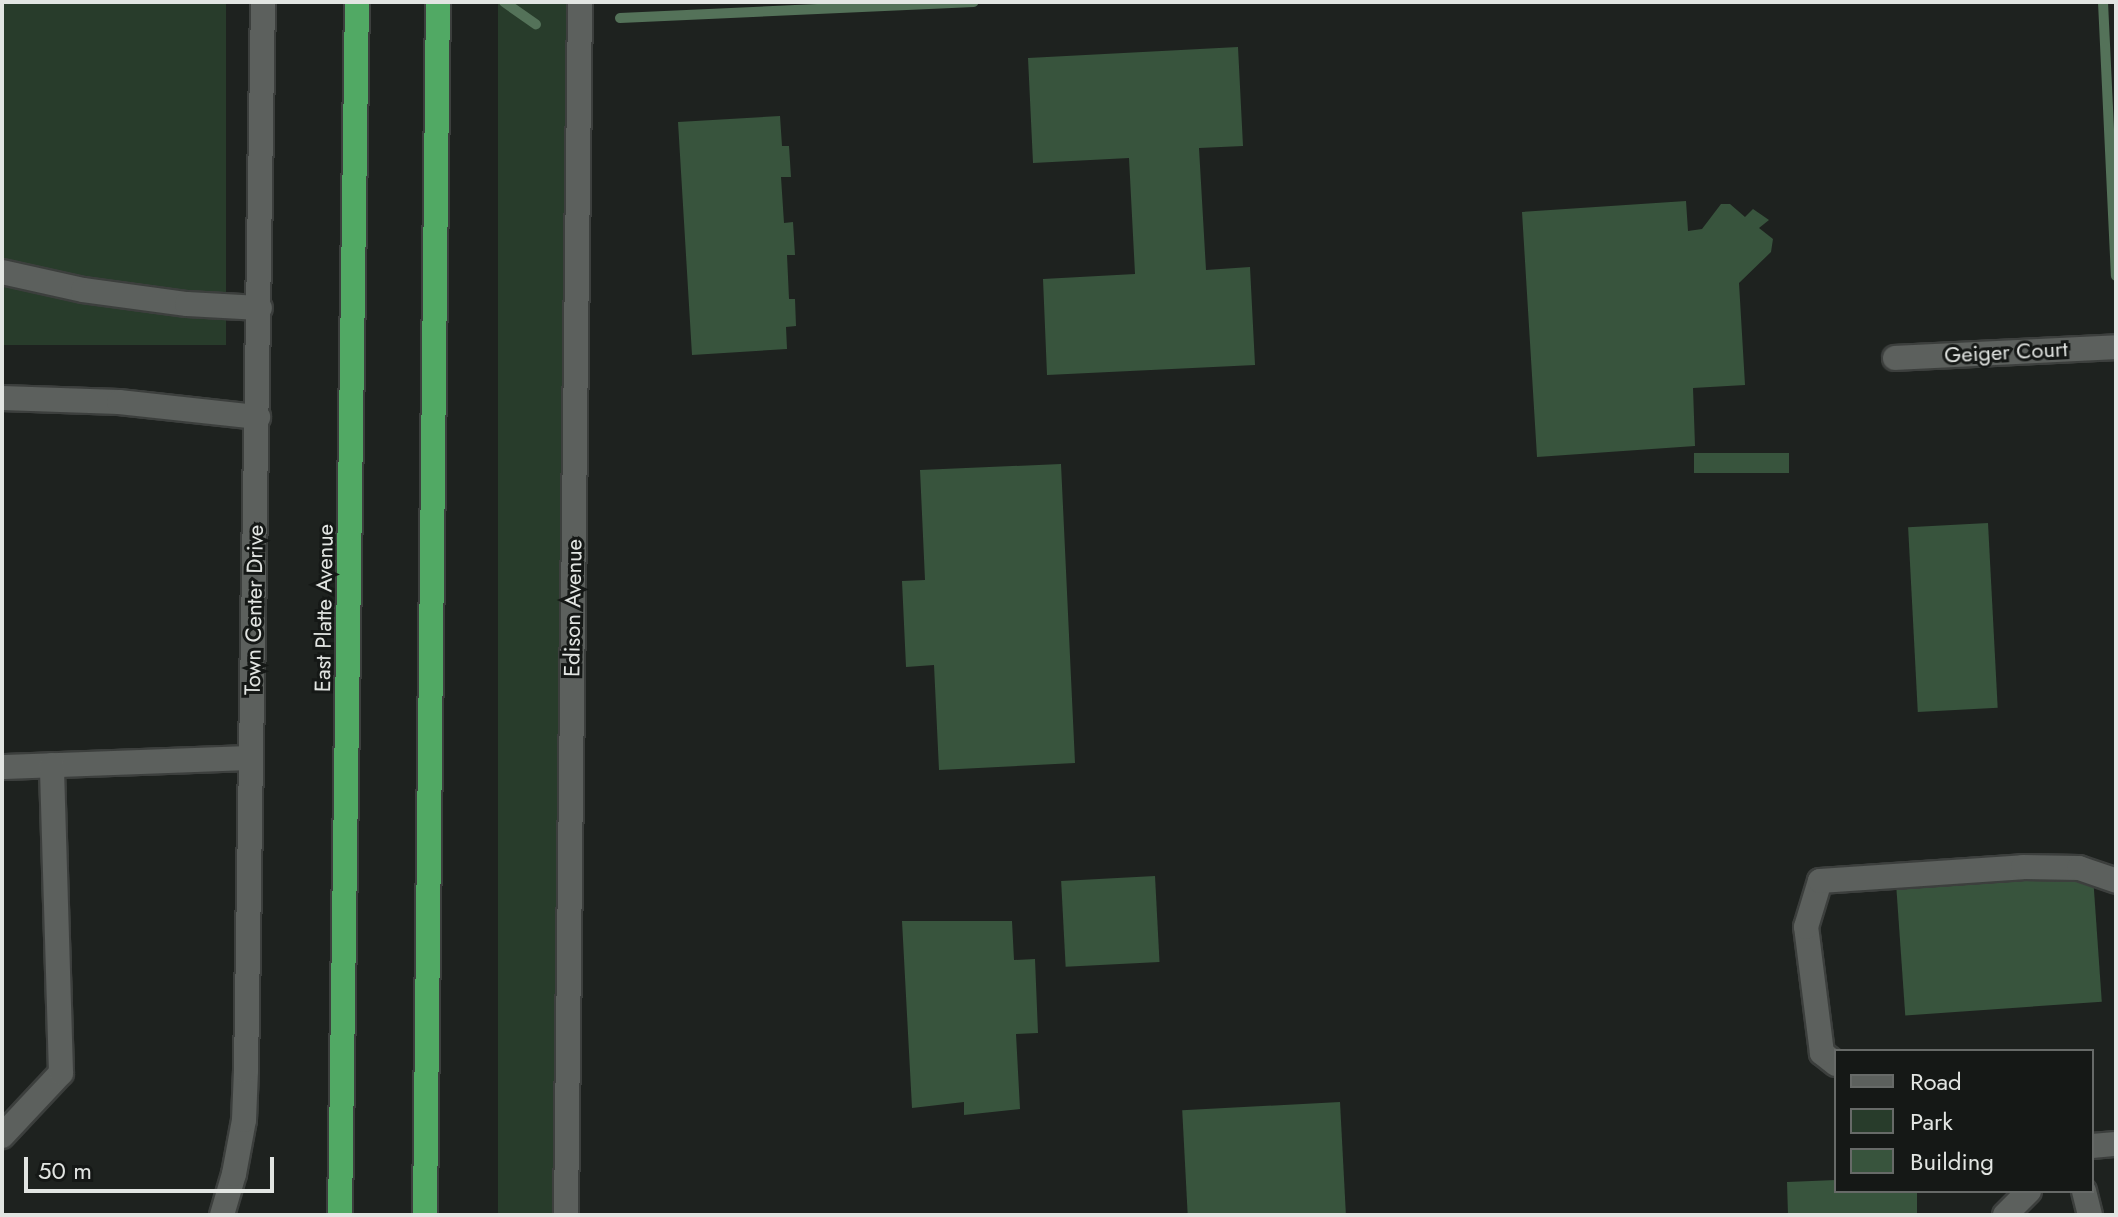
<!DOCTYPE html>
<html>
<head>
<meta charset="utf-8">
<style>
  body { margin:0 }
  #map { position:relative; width:2118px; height:1217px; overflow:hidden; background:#1e221f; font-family:Jost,sans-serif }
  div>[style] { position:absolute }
  .green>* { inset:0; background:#283c2b; transform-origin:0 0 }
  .stream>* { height:10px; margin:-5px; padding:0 5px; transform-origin:5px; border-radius:5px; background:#547259 }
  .building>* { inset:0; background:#38543d; transform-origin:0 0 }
  .roads { filter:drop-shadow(2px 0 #3c3f3d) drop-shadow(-2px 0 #3c3f3d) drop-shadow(0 2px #3c3f3d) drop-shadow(0 -2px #3c3f3d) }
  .minor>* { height:24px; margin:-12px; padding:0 12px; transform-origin:12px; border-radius:12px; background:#5c605d }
  .highway>* { height:24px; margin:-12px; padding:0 12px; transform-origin:12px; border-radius:12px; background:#51a964 }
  span { translate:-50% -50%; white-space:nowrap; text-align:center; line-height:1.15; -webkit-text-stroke:6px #151816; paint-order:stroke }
  .street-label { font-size:22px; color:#e2e5e2 }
  .frame { position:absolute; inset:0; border:4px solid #e2e5e2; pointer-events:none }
  .legend { position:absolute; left:1834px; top:1049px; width:260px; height:144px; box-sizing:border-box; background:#151816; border:2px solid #676a68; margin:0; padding:10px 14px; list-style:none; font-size:24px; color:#e2e5e2 }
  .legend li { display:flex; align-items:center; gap:16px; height:40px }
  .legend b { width:40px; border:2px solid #676a68 }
  .scale { position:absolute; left:24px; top:1157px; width:250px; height:36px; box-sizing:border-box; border:4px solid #e2e5e2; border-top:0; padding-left:10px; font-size:24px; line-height:28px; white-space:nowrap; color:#e2e5e2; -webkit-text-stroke:6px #151816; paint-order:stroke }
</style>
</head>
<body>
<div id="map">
  <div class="green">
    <div style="left:2px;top:2px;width:224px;height:343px"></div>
    <div style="left:498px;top:2px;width:72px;height:1213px"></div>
  </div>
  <div class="stream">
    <div style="left:504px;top:2px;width:39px;rotate:35deg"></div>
    <div style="left:2103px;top:2px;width:274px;rotate:87.3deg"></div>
    <div style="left:620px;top:18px;width:354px;rotate:-2.6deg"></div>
  </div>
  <div class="building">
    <div style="clip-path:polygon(1238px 47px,1243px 146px,1199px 148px,1206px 270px,1250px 267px,1255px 365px,1047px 375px,1043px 279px,1135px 274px,1129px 158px,1033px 163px,1028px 58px)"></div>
    <div style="clip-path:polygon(780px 116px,782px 146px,789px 146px,791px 177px,781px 177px,784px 223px,793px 222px,795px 255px,787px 255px,789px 299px,795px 299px,796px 326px,786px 327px,787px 349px,692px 355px,678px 122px)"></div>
    <div style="clip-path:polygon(1686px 201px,1688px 231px,1702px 229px,1721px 204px,1730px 204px,1745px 217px,1753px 209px,1769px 220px,1759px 228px,1773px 239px,1771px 252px,1739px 283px,1745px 385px,1693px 388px,1695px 446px,1537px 457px,1522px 212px)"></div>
    <div style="left:1789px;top:453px;width:20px;height:95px;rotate:90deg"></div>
    <div style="clip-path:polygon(1061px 464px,1075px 763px,939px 770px,934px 665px,906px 667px,902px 581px,925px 580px,920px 470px)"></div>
    <div style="left:1988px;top:523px;width:185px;height:80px;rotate:87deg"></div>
    <div style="left:1155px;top:876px;width:86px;height:94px;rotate:87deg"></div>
    <div style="left:2093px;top:876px;width:126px;height:197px;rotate:86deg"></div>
    <div style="clip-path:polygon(902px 921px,1012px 921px,1014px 960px,1035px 959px,1038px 1033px,1016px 1034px,1020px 1109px,964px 1115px,964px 1102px,912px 1108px)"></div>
    <div style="left:1340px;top:1102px;width:113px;height:158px;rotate:87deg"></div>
    <div style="clip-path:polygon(1836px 1180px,1836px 1191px,1917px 1191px,1917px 1215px,1788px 1215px,1787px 1182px)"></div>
  </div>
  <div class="roads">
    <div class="minor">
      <div style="left:2px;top:272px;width:83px;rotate:12.5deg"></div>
      <div style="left:83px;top:290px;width:105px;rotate:7.7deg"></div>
      <div style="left:187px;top:304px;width:73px;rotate:3.1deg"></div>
      <div style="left:1895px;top:358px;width:221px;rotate:-2.8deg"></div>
      <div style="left:2px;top:398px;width:117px;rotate:2deg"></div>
      <div style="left:119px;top:402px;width:140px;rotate:6.2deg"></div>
      <div style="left:2px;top:767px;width:249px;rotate:-2.1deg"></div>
      <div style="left:1836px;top:1064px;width:18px;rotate:-142deg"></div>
      <div style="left:1822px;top:1053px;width:127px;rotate:-97.2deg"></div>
      <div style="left:1806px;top:927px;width:48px;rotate:-73.1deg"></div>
      <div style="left:1820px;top:881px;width:203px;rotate:-3.9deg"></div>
      <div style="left:2023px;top:867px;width:56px;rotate:1deg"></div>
      <div style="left:2079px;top:868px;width:39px;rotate:19deg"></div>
      <div style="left:2px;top:1136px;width:86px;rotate:-46.9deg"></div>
      <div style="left:61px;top:1073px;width:308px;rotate:-91.7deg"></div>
      <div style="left:2092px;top:1146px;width:24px;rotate:-5deg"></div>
      <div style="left:2084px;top:1191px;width:25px;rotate:76deg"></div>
      <div style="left:222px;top:1215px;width:43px;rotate:-73.7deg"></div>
      <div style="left:234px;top:1174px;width:55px;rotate:-79.5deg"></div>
      <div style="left:244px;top:1120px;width:50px;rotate:-87.7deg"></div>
      <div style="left:246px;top:1070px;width:1068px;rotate:-89.09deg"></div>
      <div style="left:566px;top:1215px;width:1213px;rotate:-89.34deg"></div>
      <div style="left:2005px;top:1215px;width:34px;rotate:-45deg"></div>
    </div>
    <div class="highway">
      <div style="left:340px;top:1215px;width:1213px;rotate:-89.2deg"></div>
      <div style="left:425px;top:1215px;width:1213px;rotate:-89.39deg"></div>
    </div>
  </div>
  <div class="street-label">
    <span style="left:2006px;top:352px;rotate:-3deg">Geiger Court</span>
    <span style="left:324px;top:608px;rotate:-89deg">East Platte Avenue</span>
    <span style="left:573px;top:608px;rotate:-89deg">Edison Avenue</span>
    <span style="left:254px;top:610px;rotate:-89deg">Town Center Drive</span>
  </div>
  <div class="frame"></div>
  <ul class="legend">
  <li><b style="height:10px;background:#5c605d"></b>Road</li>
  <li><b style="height:22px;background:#283c2b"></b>Park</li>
  <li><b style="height:22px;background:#38543d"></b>Building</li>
  </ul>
  <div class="scale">50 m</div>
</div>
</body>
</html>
